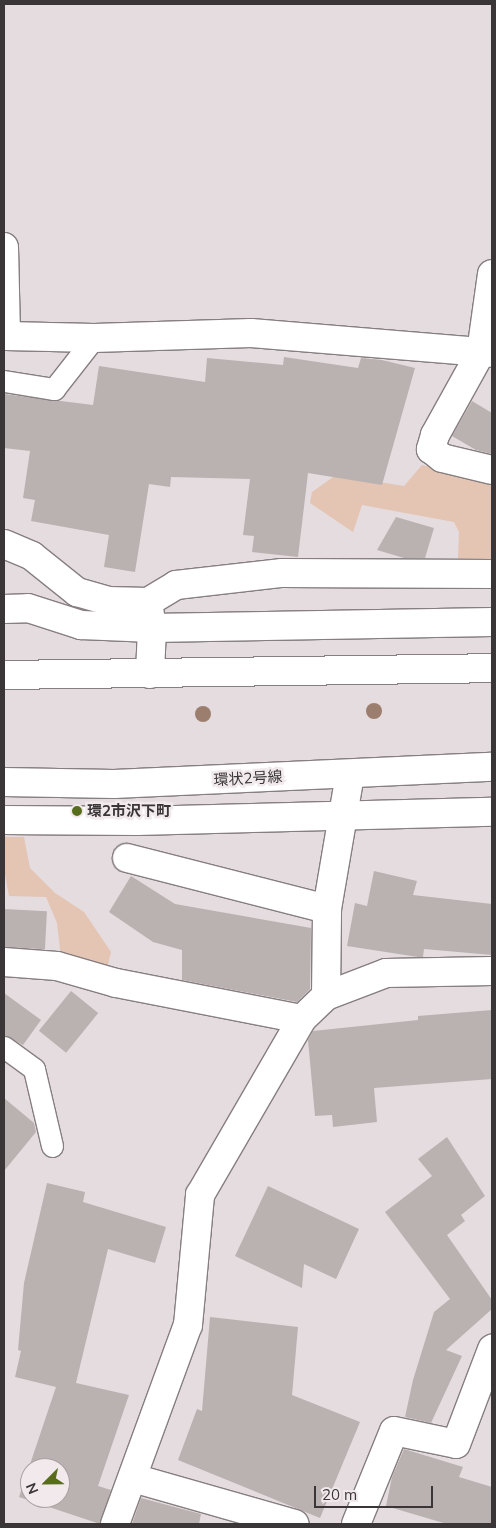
<!DOCTYPE html>
<html>
<head>
<meta charset="utf-8">
<style>
  body { margin:0 }
  #map { position:relative; width:496px; height:1528px; overflow:hidden; background:#e4dcde; font-family:Mulish,"Noto Sans JP",sans-serif }
  div>[style] { position:absolute }
  .green>* { inset:0; background:#e4c4b3 }
  .building>* { inset:0; background:#bab2b1; transform-origin:0 0 }
  .roads { filter:drop-shadow(1px 0 #867e80) drop-shadow(-1px 0 #867e80) drop-shadow(0 1px #867e80) drop-shadow(0 -1px #867e80) }
  .service>* { height:21px; margin:-10.5px; padding:0 10.5px; transform-origin:10.5px; border-radius:10.5px; background:#fff }
  .pedestrian>* { height:28px; margin:-14px; padding:0 14px; transform-origin:14px; border-radius:14px; background:#fff }
  .minor>* { height:28px; margin:-14px; padding:0 14px; transform-origin:14px; border-radius:14px; background:#fff }
  .primary>* { height:28px; margin:-14px; padding:0 14px; transform-origin:14px; border-radius:14px; background:#fff }
  .trees>* { width:16px; height:16px; margin:-8px; border-radius:50%; background:#9c7e6e }
  .dots>* { width:14px; height:14px; translate:-50% -50%; box-sizing:border-box; border:2px solid #f1e9eb; border-radius:50% }
  span { translate:-50% -50%; white-space:nowrap; text-align:center; line-height:1.15; -webkit-text-stroke:5px #f1e9eb; paint-order:stroke }
  .street-label { font-size:15px; color:#3a3637 }
  .poi-label { font-size:15px; color:#3a3637; font-weight:700 }
  .left { translate:0 -50%; text-align:left }
  .frame { position:absolute; inset:0; border:5px solid #3a3637; pointer-events:none }
  .north { position:absolute; left:20px; top:1458px; width:50px; height:50px; box-sizing:border-box; background:#f1e9eb; border:1px solid #a8a1a3; border-radius:50%; rotate:247deg; font-size:14px; font-weight:700; line-height:20px; text-align:center; color:#3a3637 }
  .north::after { content:''; display:block; margin:auto; width:18px; height:22px; background:#586d1b; clip-path:polygon(50% 0,100% 100%,50% 72%,0 100%) }
  .scale { position:absolute; left:314px; top:1486px; width:119px; height:22px; box-sizing:border-box; border:2px solid #3a3637; border-top:0; padding-left:6px; font-size:15px; line-height:18px; white-space:nowrap; color:#3a3637; -webkit-text-stroke:4px #f1e9eb; paint-order:stroke }
</style>
</head>
<body>
<div id="map">
  <div class="green">
    <div style="clip-path:polygon(422px 465px,492px 483px,492px 559px,458px 559px,459px 532px,454px 522px,362px 505px,353px 532px,310px 503px,312px 492px,336px 475px,404px 486px)"></div>
    <div style="clip-path:polygon(4px 837px,24px 837px,30px 868px,55px 893px,84px 912px,111px 952px,106px 973px,61px 958px,57px 923px,46px 897px,9px 896px,4px 869px)"></div>
  </div>
  <div class="building">
    <div style="clip-path:polygon(284px 357px,358px 368px,361px 358px,382px 360px,415px 368px,382px 485px,308px 473px,298px 557px,252px 552px,254px 536px,243px 535px,250px 479px,171px 477px,170px 487px,149px 484px,135px 572px,104px 567px,109px 535px,31px 521px,35px 500px,23px 498px,30px 451px,4px 448px,4px 394px,93px 405px,99px 366px,205px 382px,207px 358px,283px 365px)"></div>
    <div style="clip-path:polygon(472px 401px,492px 413px,492px 454px,476px 450px,452px 436px)"></div>
    <div style="clip-path:polygon(396px 517px,434px 528px,425px 558px,404px 558px,377px 550px)"></div>
    <div style="clip-path:polygon(374px 871px,417px 881px,413px 895px,492px 904px,492px 955px,424px 949px,423px 957px,418px 957px,347px 946px,355px 903px,367px 906px)"></div>
    <div style="clip-path:polygon(131px 876px,175px 904px,311px 928px,310px 989px,297px 1002px,182px 980px,182px 950px,153px 942px,109px 912px)"></div>
    <div style="left:4px;top:909px;width:43px;height:38px;rotate:3deg"></div>
    <div style="left:71px;top:991px;width:35px;height:51px;rotate:39deg"></div>
    <div style="clip-path:polygon(4px 993px,41px 1020px,23px 1045px,4px 1035px)"></div>
    <div style="clip-path:polygon(492px 1010px,492px 1079px,374px 1088px,377px 1122px,333px 1127px,332px 1115px,315px 1116px,308px 1040px,313px 1031px,418px 1020px,418px 1016px)"></div>
    <div style="clip-path:polygon(4px 1098px,34px 1123px,36px 1132px,4px 1171px)"></div>
    <div style="clip-path:polygon(447px 1137px,485px 1196px,461px 1215px,465px 1221px,447px 1235px,492px 1300px,492px 1309px,446px 1350px,462px 1356px,431px 1423px,405px 1417px,413px 1380px,434px 1312px,450px 1299px,385px 1212px,432px 1176px,418px 1159px)"></div>
    <div style="clip-path:polygon(evenodd,47px 1183px,85px 1192px,83px 1202px,166px 1227px,155px 1263px,108px 1249px,76px 1383px,129px 1395px,98px 1486px,111px 1490px,100px 1524px,19px 1497px,56px 1387px,15px 1377px,21px 1351px,18px 1350px,24px 1283px,47px 1183px,30px 1468px,60px 1468px,60px 1498px,30px 1498px,30px 1468px)"></div>
    <div style="clip-path:polygon(268px 1186px,359px 1229px,336px 1279px,304px 1264px,302px 1288px,235px 1256px)"></div>
    <div style="clip-path:polygon(210px 1317px,298px 1327px,292px 1395px,360px 1422px,320px 1518px,178px 1460px,197px 1409px,202px 1411px)"></div>
    <div style="clip-path:polygon(404px 1449px,463px 1467px,459px 1477px,492px 1487px,492px 1524px,447px 1524px,386px 1506px,392px 1477px)"></div>
    <div style="clip-path:polygon(141px 1498px,201px 1514px,199px 1524px,132px 1524px)"></div>
  </div>
  <div class="roads">
    <div class="service">
      <div style="left:4px;top:381px;width:51px;rotate:9.1deg"></div>
      <div style="left:54px;top:389px;width:65px;rotate:-51.9deg"></div>
      <div style="left:4px;top:1047px;width:37px;rotate:36deg"></div>
      <div style="left:34px;top:1069px;width:79px;rotate:76.8deg"></div>
    </div>
    <div class="pedestrian">
      <div style="left:4px;top:609px;width:24px;rotate:-2deg"></div>
      <div style="left:28px;top:608px;width:56px;rotate:17.8deg"></div>
      <div style="left:81px;top:625px;width:71px;rotate:2.4deg"></div>
      <div style="left:152px;top:628px;width:340px;rotate:-1deg"></div>
      <div style="left:4px;top:820px;width:133px;rotate:0.4deg"></div>
      <div style="left:137px;top:821px;width:355px;rotate:-1.5deg"></div>
    </div>
    <div class="minor">
      <div style="left:4px;top:247px;width:89px;rotate:88.7deg"></div>
      <div style="left:6px;top:336px;width:88px;rotate:1.3deg"></div>
      <div style="left:94px;top:338px;width:157px;rotate:-1.8deg"></div>
      <div style="left:251px;top:333px;width:242px;rotate:4.7deg"></div>
      <div style="left:492px;top:274px;width:79px;rotate:98deg"></div>
      <div style="left:481px;top:352px;width:95px;rotate:119deg"></div>
      <div style="left:435px;top:435px;width:15px;rotate:106deg"></div>
      <div style="left:431px;top:449px;width:14px;rotate:39deg"></div>
      <div style="left:442px;top:458px;width:51px;rotate:13.5deg"></div>
      <div style="left:4px;top:544px;width:30px;rotate:23deg"></div>
      <div style="left:32px;top:556px;width:58px;rotate:38.7deg"></div>
      <div style="left:77px;top:592px;width:32px;rotate:16deg"></div>
      <div style="left:108px;top:601px;width:40px;rotate:1.4deg"></div>
      <div style="left:148px;top:602px;width:26px;rotate:81deg"></div>
      <div style="left:152px;top:628px;width:46px;rotate:92.5deg"></div>
      <div style="left:148px;top:602px;width:33px;rotate:-31deg"></div>
      <div style="left:176px;top:585px;width:107px;rotate:-6.5deg"></div>
      <div style="left:282px;top:573px;width:210px;rotate:0.3deg"></div>
      <div style="left:127px;top:858px;width:206px;rotate:14.3deg"></div>
      <div style="left:4px;top:962px;width:53px;rotate:4.3deg"></div>
      <div style="left:57px;top:966px;width:61px;rotate:16.1deg"></div>
      <div style="left:116px;top:983px;width:189px;rotate:11deg"></div>
      <div style="left:326px;top:996px;width:87px;rotate:-89.3deg"></div>
      <div style="left:327px;top:909px;width:137px;rotate:-80.3deg"></div>
      <div style="left:133px;top:1478px;width:168px;rotate:15.9deg"></div>
      <div style="left:115px;top:1524px;width:212px;rotate:-69.9deg"></div>
      <div style="left:188px;top:1325px;width:131px;rotate:-84.7deg"></div>
      <div style="left:200px;top:1195px;width:203px;rotate:-59.9deg"></div>
      <div style="left:302px;top:1019px;width:33px;rotate:-44deg"></div>
      <div style="left:326px;top:996px;width:64px;rotate:-21deg"></div>
      <div style="left:386px;top:973px;width:106px;rotate:-1.1deg"></div>
      <div style="left:356px;top:1524px;width:100px;rotate:-67.8deg"></div>
      <div style="left:394px;top:1431px;width:63px;rotate:11.8deg"></div>
      <div style="left:456px;top:1444px;width:102px;rotate:-69.2deg"></div>
    </div>
    <div class="primary">
      <div style="left:4px;top:675px;width:488px;rotate:-0.8deg"></div>
      <div style="left:4px;top:782px;width:110px;rotate:1deg"></div>
      <div style="left:114px;top:784px;width:378px;rotate:-2.6deg"></div>
    </div>
  </div>
  <div class="trees">
    <div style="left:374px;top:711px"></div>
    <div style="left:203px;top:714px"></div>
  </div>
  <div class="dots">
    <div style="left:77px;top:811px;background:#586d1b"></div>
  </div>
  <div class="street-label">
    <span style="left:248px;top:778px;rotate:-3deg">環状2号線</span>
  </div>
  <div class="poi-label">
    <span class="left" style="left:87px;top:811px">環2市沢下町</span>
  </div>
  <div class="frame"></div>
  <div class="north">N</div>
  <div class="scale">20 m</div>
</div>
</body>
</html>
